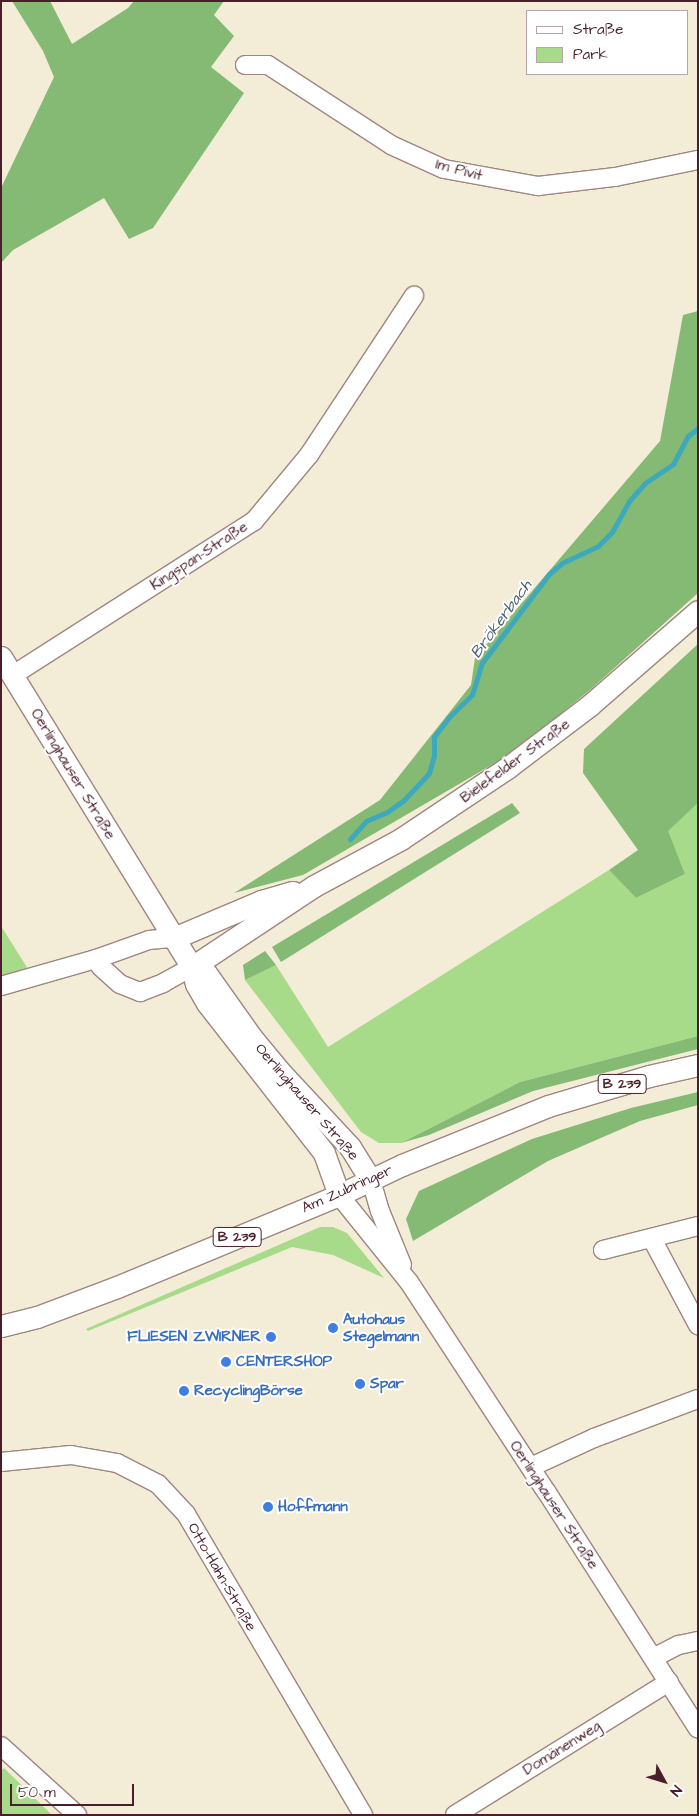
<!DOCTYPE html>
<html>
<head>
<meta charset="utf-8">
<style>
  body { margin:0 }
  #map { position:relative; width:699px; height:1816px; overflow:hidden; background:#f3ecd6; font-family:"Architects Daughter",sans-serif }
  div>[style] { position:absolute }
  .green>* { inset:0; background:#a7da89 }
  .forest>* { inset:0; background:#85ba75 }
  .stream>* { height:5px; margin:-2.5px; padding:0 2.5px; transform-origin:2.5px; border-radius:2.5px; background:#3da9bd }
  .roads { filter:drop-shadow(1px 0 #9e8680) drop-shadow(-1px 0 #9e8680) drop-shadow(0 1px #9e8680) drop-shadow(0 -1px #9e8680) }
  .minor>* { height:18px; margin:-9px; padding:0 9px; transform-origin:9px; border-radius:9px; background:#fff }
  .major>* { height:21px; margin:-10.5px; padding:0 10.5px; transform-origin:10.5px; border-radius:10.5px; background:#fff }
  .dots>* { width:14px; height:14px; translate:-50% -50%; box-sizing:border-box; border:2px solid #fff; border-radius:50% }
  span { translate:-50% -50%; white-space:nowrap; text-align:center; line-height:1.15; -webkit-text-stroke:4px #fff; paint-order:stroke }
  .shield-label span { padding:1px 4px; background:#fff; border:1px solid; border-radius:4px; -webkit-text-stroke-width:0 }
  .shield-label { font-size:14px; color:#4a1f2b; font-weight:700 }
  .street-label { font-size:15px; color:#4a1f2b }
  .shop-label { font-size:15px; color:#366cbe; font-weight:700 }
  .left { translate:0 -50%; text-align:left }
  .right { translate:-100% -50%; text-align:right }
  .water-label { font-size:16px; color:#445d6d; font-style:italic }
  .frame { position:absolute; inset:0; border:2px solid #4a1f2b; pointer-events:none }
  .legend { position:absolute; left:526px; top:10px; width:162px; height:65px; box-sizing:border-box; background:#fff; border:1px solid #b7a5aa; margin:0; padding:6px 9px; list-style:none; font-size:15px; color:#4a1f2b }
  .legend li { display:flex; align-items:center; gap:10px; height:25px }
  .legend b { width:25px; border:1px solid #b7a5aa }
  .north { position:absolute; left:639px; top:1756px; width:50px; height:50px; -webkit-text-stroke:4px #fff; paint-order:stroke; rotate:129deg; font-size:14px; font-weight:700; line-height:20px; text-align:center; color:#4a1f2b }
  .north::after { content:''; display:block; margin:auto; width:18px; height:22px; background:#4a1f2b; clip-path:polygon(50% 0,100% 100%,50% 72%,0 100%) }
  .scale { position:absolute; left:10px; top:1784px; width:124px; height:22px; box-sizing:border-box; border:2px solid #4a1f2b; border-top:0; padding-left:6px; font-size:15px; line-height:18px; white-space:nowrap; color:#4a1f2b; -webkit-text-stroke:4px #fff; paint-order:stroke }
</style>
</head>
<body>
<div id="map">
  <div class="green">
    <div style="clip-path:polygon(698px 803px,698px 1036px,520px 1082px,401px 1143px,379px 1143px,361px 1132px,245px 980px,276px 965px,328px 1047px,609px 870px,636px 898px,685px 874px,667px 831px)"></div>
    <div style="clip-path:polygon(1px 926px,28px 969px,1px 978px)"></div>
    <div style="clip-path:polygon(320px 1227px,333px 1227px,347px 1233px,384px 1278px,333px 1255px,292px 1247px,88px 1331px,86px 1329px)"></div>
    <div style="clip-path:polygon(4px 1768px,52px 1815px,1px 1815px,1px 1771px)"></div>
  </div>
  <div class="forest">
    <div style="clip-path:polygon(12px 1px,50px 1px,72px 44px,128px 8px,134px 1px,224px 1px,214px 15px,234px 36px,211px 67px,244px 93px,153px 228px,129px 239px,104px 198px,13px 250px,1px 263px,1px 188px,54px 77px,43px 51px)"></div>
    <div style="clip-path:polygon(698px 311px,698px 593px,591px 689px,514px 752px,303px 875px,234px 893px,380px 800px,471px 685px,475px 658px,660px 441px,683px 315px)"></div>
    <div style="clip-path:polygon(698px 644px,698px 803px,668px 831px,685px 874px,636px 898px,609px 870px,638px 850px,583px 773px,584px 749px)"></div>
    <div style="clip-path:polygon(512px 803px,520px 813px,281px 962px,272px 947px)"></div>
    <div style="clip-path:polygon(265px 951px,276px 965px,245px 980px,243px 965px)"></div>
    <div style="clip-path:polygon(698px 1036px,698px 1049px,533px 1091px,429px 1135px,401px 1143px,520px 1082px)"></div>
    <div style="clip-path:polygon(698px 1092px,698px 1105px,640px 1121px,548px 1161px,413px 1241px,406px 1219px,419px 1191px,532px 1139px,631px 1108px)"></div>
  </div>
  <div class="stream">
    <div style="left:350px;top:839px;width:24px;rotate:-48deg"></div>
    <div style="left:366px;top:821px;width:23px;rotate:-23deg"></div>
    <div style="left:387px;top:812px;width:19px;rotate:-35deg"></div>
    <div style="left:403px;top:801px;width:38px;rotate:-47deg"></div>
    <div style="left:429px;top:773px;width:18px;rotate:-74deg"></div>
    <div style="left:434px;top:756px;width:19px;rotate:-90deg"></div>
    <div style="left:434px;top:737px;width:25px;rotate:-53deg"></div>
    <div style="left:449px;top:717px;width:32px;rotate:-44deg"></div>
    <div style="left:472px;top:695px;width:34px;rotate:-73deg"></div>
    <div style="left:482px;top:663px;width:111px;rotate:-53deg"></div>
    <div style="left:549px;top:574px;width:17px;rotate:-40deg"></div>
    <div style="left:562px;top:563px;width:40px;rotate:-25deg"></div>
    <div style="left:598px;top:546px;width:20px;rotate:-45deg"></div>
    <div style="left:612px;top:532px;width:35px;rotate:-61deg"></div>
    <div style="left:629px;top:501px;width:24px;rotate:-48deg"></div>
    <div style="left:645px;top:483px;width:34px;rotate:-34deg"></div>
    <div style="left:673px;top:464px;width:32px;rotate:-62deg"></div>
    <div style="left:688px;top:436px;width:13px;rotate:-39deg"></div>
  </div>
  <div class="roads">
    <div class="minor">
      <div style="left:245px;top:65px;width:23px"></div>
      <div style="left:268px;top:65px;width:147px;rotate:33deg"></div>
      <div style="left:391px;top:145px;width:58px;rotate:24.4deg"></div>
      <div style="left:444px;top:169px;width:96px;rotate:10.3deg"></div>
      <div style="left:538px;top:186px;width:78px;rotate:-6.7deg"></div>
      <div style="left:615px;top:177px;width:85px;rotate:-11.6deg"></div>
      <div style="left:13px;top:675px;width:286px;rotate:-32.6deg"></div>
      <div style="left:254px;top:521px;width:86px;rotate:-50.2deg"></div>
      <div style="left:309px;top:455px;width:191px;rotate:-56.6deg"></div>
      <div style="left:96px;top:959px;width:9px;rotate:58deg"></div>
      <div style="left:101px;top:967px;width:25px;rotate:42deg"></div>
      <div style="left:120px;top:984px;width:22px;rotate:22deg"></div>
      <div style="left:140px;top:992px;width:25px;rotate:-21deg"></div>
      <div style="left:163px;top:983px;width:33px;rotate:-29deg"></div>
      <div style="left:1px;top:986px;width:99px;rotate:-15.9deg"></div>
      <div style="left:96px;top:959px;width:56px;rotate:-19.7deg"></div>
      <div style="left:149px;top:940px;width:25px;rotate:-5deg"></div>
      <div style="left:371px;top:1180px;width:32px;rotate:74deg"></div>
      <div style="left:380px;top:1211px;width:58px;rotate:67.8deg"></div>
      <div style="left:339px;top:1195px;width:112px;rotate:51.2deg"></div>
      <div style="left:409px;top:1282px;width:250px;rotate:56.8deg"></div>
      <div style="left:546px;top:1491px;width:282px;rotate:57.4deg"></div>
      <div style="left:652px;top:1239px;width:98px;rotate:61.9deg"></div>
      <div style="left:603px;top:1250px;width:98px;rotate:-14.2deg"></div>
      <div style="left:1px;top:1462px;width:70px;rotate:-5.7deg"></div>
      <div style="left:71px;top:1455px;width:47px;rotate:9.9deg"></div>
      <div style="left:117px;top:1463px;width:46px;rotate:27.1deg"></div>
      <div style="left:158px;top:1484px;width:41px;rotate:47deg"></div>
      <div style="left:186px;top:1514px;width:349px;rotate:59.5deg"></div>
      <div style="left:531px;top:1467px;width:69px;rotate:-24.7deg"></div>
      <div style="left:594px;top:1438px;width:111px;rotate:-20.6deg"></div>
      <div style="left:653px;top:1658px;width:29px;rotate:-27deg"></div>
      <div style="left:679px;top:1645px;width:19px;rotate:-12deg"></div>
      <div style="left:1px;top:1746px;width:103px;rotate:42.2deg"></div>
      <div style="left:455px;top:1815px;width:252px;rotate:-31.9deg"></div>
    </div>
    <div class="major">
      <div style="left:1px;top:657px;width:364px;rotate:58.4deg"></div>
      <div style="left:192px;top:967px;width:17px;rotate:77deg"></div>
      <div style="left:196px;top:984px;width:22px;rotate:60deg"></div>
      <div style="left:207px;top:1003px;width:190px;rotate:52deg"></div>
      <div style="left:324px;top:1153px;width:45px;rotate:70.3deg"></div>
      <div style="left:174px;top:938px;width:95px;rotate:-23deg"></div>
      <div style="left:261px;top:901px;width:33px;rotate:-16deg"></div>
      <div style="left:192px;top:967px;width:146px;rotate:-33.6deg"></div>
      <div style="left:314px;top:886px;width:99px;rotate:-28.4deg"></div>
      <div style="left:401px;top:839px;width:128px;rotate:-33.8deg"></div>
      <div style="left:507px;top:768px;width:104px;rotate:-37.2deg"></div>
      <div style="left:590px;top:705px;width:143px;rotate:-41deg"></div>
      <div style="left:192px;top:967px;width:15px;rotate:23deg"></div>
      <div style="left:206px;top:973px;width:80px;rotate:54.7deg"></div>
      <div style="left:252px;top:1038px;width:47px;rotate:50.2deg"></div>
      <div style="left:282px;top:1074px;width:100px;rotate:47deg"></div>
      <div style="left:350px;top:1147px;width:39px;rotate:58deg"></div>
      <div style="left:1px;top:1326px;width:37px;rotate:-14deg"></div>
      <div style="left:37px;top:1317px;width:85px;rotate:-20.6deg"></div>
      <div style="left:117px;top:1287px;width:240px;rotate:-22.5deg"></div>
      <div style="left:339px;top:1195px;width:70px;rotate:-25.5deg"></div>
      <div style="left:402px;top:1165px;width:157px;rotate:-22deg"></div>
      <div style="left:548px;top:1106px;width:105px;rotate:-16.5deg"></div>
      <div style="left:649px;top:1076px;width:50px;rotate:-12.7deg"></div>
    </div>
  </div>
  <div class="dots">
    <div style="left:333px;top:1328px;background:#3f7fe0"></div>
    <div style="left:271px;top:1337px;background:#3f7fe0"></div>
    <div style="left:226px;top:1362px;background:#3f7fe0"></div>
    <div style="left:360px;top:1384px;background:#3f7fe0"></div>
    <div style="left:184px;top:1391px;background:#3f7fe0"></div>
    <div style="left:268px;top:1507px;background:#3f7fe0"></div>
  </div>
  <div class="shield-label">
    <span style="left:622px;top:1084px">B 239</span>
    <span style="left:237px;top:1237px">B 239</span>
  </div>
  <div class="street-label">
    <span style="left:459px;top:170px;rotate:15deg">Im Pivit</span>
    <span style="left:199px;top:556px;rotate:-33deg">Kingspan-Straße</span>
    <span style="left:515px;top:761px;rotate:-36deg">Bielefelder Straße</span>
    <span style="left:73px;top:774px;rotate:59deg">Oerlinghauser Straße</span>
    <span style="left:307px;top:1102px;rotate:49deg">Oerlinghauser Straße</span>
    <span style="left:347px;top:1189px;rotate:-24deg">Am Zubringer</span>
    <span style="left:554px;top:1505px;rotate:57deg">Oerlinghauser Straße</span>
    <span style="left:222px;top:1577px;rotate:60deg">Otto-Hahn-Straße</span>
    <span style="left:562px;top:1748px;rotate:-32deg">Domänenweg</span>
  </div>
  <div class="shop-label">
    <span class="left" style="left:343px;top:1328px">Autohaus<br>Stegelmann</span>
    <span class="right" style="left:261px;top:1337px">FLIESEN ZWIRNER</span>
    <span class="left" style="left:236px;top:1362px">CENTERSHOP</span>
    <span class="left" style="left:370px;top:1384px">Spar</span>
    <span class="left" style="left:194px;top:1391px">RecyclingBörse</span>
    <span class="left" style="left:278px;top:1507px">Hoffmann</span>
  </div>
  <div class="water-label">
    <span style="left:501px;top:619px;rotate:-54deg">Brökerbach</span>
  </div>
  <div class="frame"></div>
  <ul class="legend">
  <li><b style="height:6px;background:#fff"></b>Straße</li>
  <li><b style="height:14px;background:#a7da89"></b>Park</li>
  </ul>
  <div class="north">N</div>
  <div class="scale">50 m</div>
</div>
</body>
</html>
